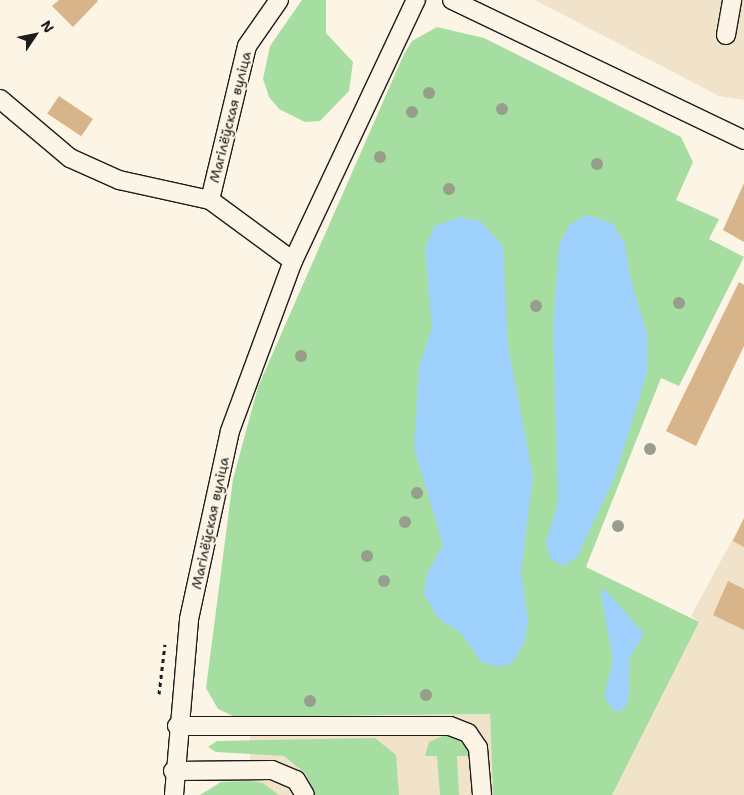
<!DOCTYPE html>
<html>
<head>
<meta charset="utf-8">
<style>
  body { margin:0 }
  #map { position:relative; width:744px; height:795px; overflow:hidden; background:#fcf5e5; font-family:"Shantell Sans",sans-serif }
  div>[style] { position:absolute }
  .built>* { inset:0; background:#f1e2ca }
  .green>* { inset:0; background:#a6dea2 }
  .water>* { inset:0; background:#9ed1fb }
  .building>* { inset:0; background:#d8b48a; transform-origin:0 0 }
  .path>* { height:3px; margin-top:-1.5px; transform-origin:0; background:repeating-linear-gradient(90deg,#1c1c1c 0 4px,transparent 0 8px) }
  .roads { filter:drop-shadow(1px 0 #1c1c1c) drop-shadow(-1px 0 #1c1c1c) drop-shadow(0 1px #1c1c1c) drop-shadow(0 -1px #1c1c1c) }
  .minor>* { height:18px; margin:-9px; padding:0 9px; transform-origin:9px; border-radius:9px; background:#fcf5e5 }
  .trees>* { width:12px; height:12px; margin:-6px; border-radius:50%; background:#979e8c }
  span { translate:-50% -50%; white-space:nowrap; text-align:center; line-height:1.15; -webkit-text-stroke:4px #fcf5e5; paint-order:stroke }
  .street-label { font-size:14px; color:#1c1c1c }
  .north { position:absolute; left:10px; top:10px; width:50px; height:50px; -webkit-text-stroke:4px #fcf5e5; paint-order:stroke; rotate:56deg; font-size:14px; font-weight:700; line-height:20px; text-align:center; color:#1c1c1c }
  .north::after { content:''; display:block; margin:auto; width:18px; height:22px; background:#1c1c1c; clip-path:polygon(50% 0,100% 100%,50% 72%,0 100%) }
</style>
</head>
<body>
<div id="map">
  <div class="built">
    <div style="clip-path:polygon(535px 0,744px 0,744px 100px,719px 96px)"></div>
    <div style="clip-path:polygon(744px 518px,744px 795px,612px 795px,699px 622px,691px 616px)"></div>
    <div style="clip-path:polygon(490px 714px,493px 795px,279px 795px,263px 783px,250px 781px,250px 718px)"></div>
  </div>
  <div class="green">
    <div style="clip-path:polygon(302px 0,326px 0,326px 33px,353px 62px,349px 91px,320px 121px,305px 122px,279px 109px,269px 97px,263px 79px,270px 46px)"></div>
    <div style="clip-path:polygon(437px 27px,484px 38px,681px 137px,693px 162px,676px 200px,719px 219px,709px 239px,744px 257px,679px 386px,661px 378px,586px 567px,699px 622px,612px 795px,493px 795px,490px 714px,235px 717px,218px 709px,206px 688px,233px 479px,258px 387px,404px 54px,412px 41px)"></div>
    <div style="clip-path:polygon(445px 735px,457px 737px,468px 751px,468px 756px,457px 756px,459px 795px,440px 795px,437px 756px,425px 756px,429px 742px)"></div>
    <div style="clip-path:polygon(375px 738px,396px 755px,399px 795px,315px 795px,306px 774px,284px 756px,216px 752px,208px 747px,217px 741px)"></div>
    <div style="clip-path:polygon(250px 781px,263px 783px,279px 795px,200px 795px,221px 782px)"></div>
  </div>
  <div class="water">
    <div style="clip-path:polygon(587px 215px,613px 224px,625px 244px,630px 277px,647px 334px,647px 373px,615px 477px,577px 557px,564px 566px,551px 560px,546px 543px,558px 502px,553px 327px,559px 245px,569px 225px)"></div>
    <div style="clip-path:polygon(459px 217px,480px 221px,503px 246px,508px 346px,533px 476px,521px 573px,528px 619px,525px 641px,512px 663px,501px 667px,482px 663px,461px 633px,438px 618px,424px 594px,427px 574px,443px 545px,414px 448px,419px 366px,432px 328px,425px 248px,435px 226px)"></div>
    <div style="clip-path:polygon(604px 588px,644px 634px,629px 659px,629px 698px,624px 709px,615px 712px,604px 696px,613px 660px,601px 595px)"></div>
  </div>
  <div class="building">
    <div style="clip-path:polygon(59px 0,97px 0,98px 1px,73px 27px,52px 6px)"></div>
    <div style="left:59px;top:96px;width:41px;height:21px;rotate:34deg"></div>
    <div style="clip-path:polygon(744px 183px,744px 242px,723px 230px)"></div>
    <div style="clip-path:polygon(739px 282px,744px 285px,744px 346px,696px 446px,666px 431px)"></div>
    <div style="clip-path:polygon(744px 518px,744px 547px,733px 541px)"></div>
    <div style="clip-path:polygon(728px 581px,744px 589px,744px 630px,713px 615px)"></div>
  </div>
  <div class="path">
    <div style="left:159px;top:694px;width:50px;rotate:-83.2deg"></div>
  </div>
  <div class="roads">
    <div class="minor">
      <div style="left:452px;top:0;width:324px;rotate:25.6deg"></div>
      <div style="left:726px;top:35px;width:36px;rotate:-80deg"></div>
      <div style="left:0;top:99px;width:92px;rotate:40.1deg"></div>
      <div style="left:70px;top:158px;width:54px;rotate:24.2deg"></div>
      <div style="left:119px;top:180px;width:93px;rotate:12.4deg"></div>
      <div style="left:210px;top:200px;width:103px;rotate:36.3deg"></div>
      <div style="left:210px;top:200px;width:158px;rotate:-76.5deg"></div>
      <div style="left:247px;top:46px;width:56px;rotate:-55.2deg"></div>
      <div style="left:177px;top:726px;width:273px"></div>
      <div style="left:450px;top:726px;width:19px;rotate:21deg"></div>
      <div style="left:468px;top:733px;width:18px;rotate:56deg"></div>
      <div style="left:478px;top:748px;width:47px;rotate:85.1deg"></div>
      <div style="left:173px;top:771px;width:99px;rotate:-0.6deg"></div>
      <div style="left:272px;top:770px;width:26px;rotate:23deg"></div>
      <div style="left:296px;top:780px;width:17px;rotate:59deg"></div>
      <div style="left:174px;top:795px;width:177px;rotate:-85.1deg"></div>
      <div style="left:189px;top:619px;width:192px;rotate:-77.7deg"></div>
      <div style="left:230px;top:431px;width:181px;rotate:-69.7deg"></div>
      <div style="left:293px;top:261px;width:289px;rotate:-64.8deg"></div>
    </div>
  </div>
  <div class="trees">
    <div style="left:429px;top:93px"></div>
    <div style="left:502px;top:109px"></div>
    <div style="left:412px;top:112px"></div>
    <div style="left:380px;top:157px"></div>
    <div style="left:597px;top:164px"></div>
    <div style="left:449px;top:189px"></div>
    <div style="left:679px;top:303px"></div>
    <div style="left:536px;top:306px"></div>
    <div style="left:301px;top:356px"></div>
    <div style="left:650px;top:449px"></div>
    <div style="left:417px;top:493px"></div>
    <div style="left:405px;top:522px"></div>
    <div style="left:618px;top:526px"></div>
    <div style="left:367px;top:556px"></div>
    <div style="left:384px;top:581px"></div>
    <div style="left:426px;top:695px"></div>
    <div style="left:310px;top:701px"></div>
  </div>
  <div class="street-label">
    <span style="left:230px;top:117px;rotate:-76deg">Магілёўская вуліца</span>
    <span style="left:210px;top:523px;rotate:-78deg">Магілёўская вуліца</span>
  </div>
  <div class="north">N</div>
</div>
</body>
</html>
